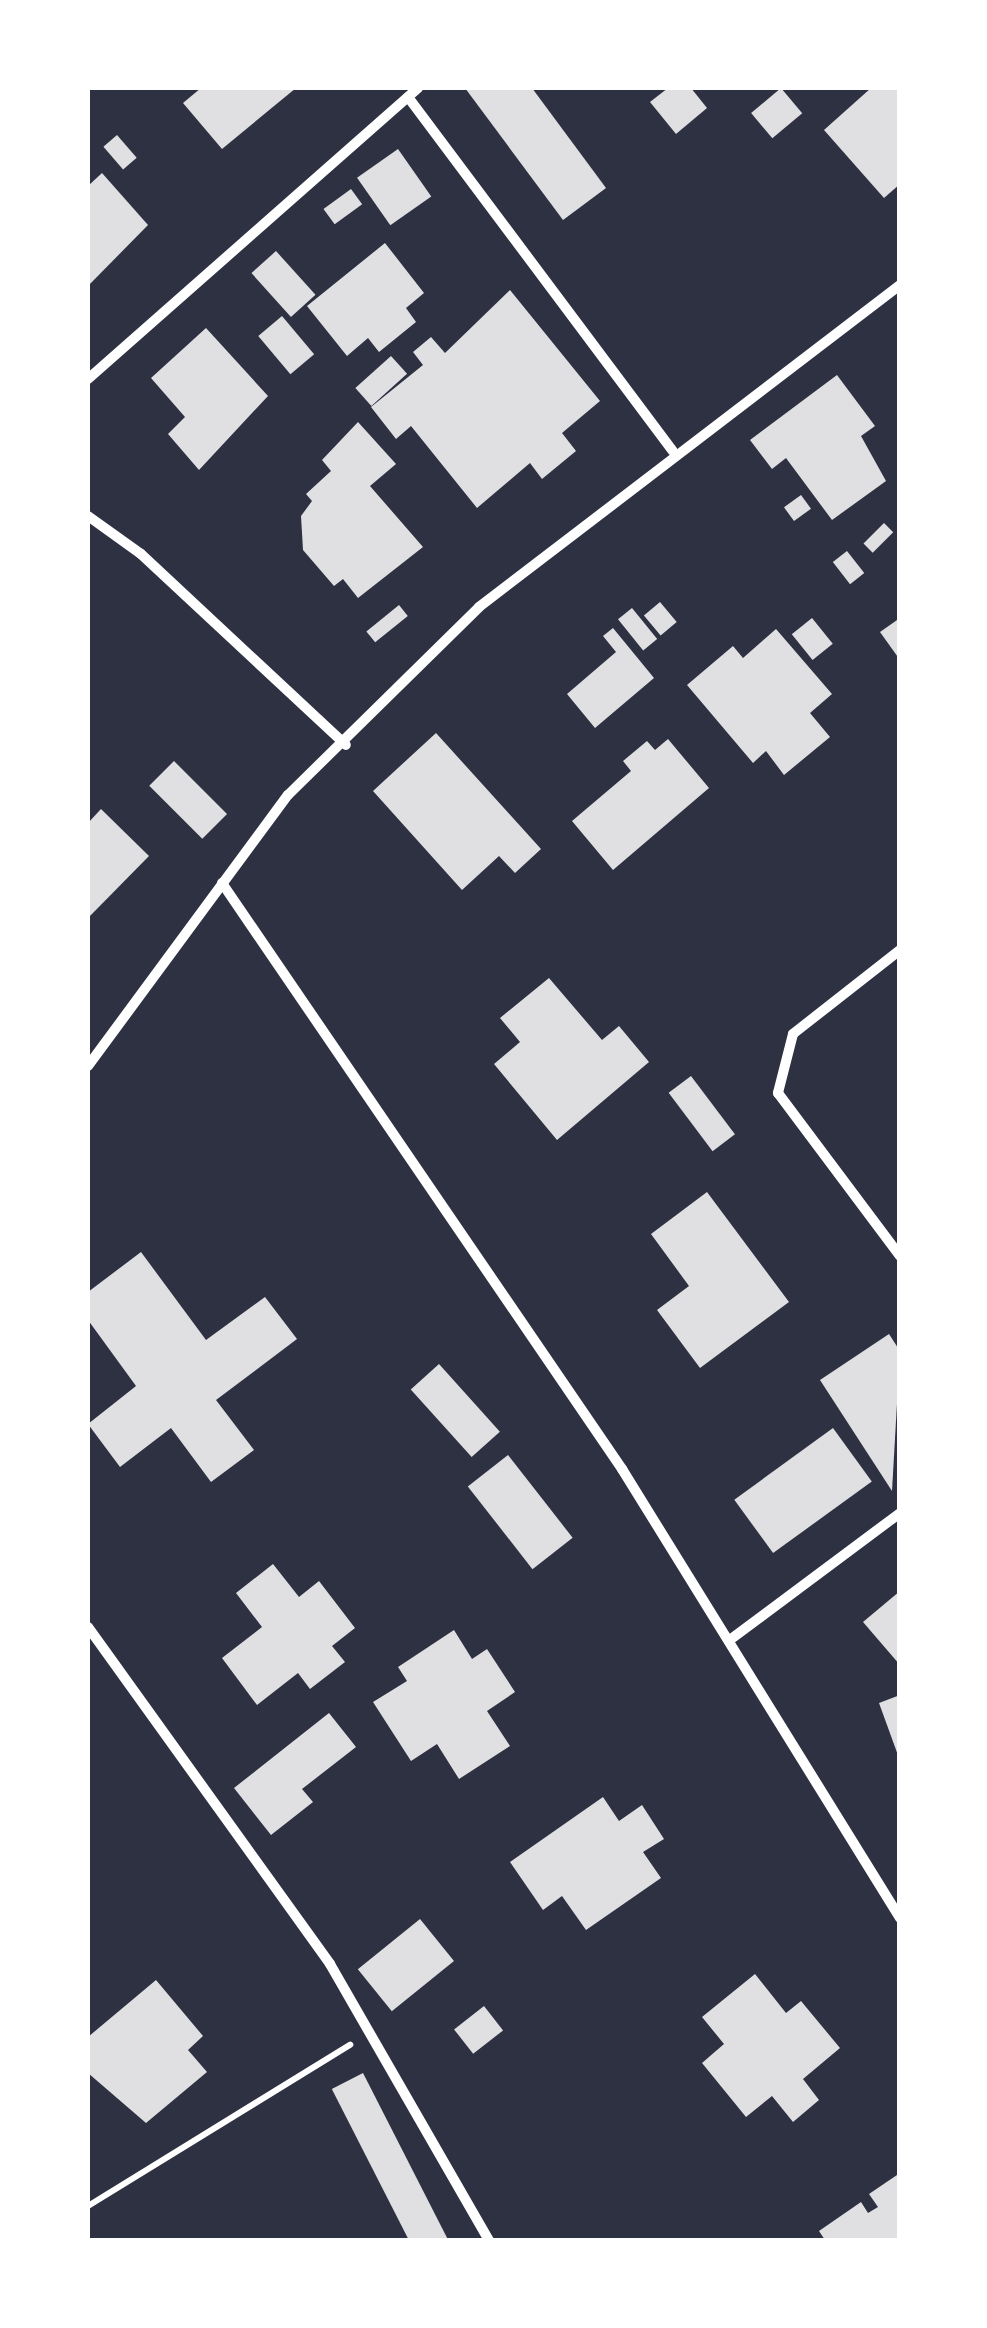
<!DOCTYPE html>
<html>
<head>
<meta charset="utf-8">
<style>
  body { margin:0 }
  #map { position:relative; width:987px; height:2328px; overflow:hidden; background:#2d3142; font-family:"Noto Sans",sans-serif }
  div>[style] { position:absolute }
  .building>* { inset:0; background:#e0e0e3; transform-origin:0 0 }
  .path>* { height:6px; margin:-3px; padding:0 3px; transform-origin:3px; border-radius:3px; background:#fff }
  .minor>* { height:10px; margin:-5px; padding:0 5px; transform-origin:5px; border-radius:5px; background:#fff }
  span { translate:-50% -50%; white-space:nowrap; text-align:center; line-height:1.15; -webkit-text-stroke:8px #fff; paint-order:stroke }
  .frame { position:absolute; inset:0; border:90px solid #fff; pointer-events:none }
</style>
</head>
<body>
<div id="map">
  <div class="building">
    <div style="clip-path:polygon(201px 88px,296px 88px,222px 149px,183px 103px)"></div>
    <div style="clip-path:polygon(465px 88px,532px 88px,606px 188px,563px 220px)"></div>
    <div style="clip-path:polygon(668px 88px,691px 88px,707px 108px,676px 134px,650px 102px)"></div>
    <div style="left:781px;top:88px;width:33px;height:39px;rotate:50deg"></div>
    <div style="clip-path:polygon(871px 88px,900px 88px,900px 184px,884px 198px,824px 130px)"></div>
    <div style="left:117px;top:135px;width:30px;height:18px;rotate:49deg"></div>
    <div style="left:398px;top:149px;width:58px;height:50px;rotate:55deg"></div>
    <div style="clip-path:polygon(102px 173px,148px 225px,88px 286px,88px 186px)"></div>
    <div style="left:351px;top:189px;width:19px;height:34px;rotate:54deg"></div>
    <div style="clip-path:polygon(385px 243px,424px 293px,406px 308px,416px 322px,379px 352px,368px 338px,347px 356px,307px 306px)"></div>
    <div style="left:276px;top:251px;width:59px;height:33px;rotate:48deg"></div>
    <div style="clip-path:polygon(510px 290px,600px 401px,562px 433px,576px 451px,542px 479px,530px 463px,477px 508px,411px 426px,396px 439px,371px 407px,423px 365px,413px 352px,431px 337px,445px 353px)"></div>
    <div style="left:282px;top:316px;width:50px;height:31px;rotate:50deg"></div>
    <div style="clip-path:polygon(206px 328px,268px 396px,199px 470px,168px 434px,185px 417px,151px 378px)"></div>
    <div style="left:391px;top:356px;width:24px;height:48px;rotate:48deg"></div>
    <div style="clip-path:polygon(837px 375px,875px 426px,861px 436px,886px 481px,832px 520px,786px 458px,772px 469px,750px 440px)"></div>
    <div style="clip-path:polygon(358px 422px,396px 464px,370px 486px,423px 547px,358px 598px,343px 579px,334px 586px,303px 550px,301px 516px,312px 501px,306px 494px,331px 471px,322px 460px)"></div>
    <div style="left:801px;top:495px;width:17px;height:21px;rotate:54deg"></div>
    <div style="left:884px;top:523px;width:13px;height:29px;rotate:45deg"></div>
    <div style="left:847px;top:551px;width:28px;height:18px;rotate:52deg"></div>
    <div style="left:660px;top:602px;width:26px;height:21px;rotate:50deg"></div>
    <div style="left:399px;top:605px;width:14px;height:42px;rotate:51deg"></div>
    <div style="left:632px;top:608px;width:40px;height:18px;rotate:51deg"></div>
    <div style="left:812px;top:618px;width:33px;height:26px;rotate:51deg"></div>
    <div style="clip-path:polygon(900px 618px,900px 660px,880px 632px)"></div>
    <div style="clip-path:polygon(613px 628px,654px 678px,595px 728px,567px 694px,616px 652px,603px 636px)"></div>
    <div style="clip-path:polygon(776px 629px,832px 694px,810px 713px,830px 737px,784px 775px,766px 751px,753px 763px,687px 685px,733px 646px,743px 658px)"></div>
    <div style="clip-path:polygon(436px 733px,541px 849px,515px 873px,499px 856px,462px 890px,373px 791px)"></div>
    <div style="clip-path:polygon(668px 739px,709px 788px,613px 870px,572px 821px,631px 771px,623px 761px,647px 741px,655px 750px)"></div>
    <div style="left:174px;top:761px;width:75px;height:35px;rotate:45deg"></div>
    <div style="clip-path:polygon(101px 809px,149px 856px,88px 918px,88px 823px)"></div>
    <div style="clip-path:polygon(549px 978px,602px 1040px,619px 1026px,649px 1062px,557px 1140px,494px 1064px,520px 1042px,500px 1018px)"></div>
    <div style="left:691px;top:1076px;width:73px;height:28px;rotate:53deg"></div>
    <div style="clip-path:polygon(707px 1192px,789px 1302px,700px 1368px,657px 1310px,689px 1286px,651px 1234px)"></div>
    <div style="clip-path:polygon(141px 1252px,206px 1340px,265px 1297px,297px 1339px,216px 1400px,254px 1450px,211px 1482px,171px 1428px,120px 1467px,88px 1424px,136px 1386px,88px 1320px,88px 1292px)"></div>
    <div style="clip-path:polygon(889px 1334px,900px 1351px,892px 1491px,820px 1380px)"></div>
    <div style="left:439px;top:1364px;width:91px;height:38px;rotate:48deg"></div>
    <div style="left:833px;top:1428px;width:66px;height:122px;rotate:54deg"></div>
    <div style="left:508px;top:1455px;width:105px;height:51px;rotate:52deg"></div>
    <div style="clip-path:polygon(273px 1564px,299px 1597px,319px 1581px,355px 1628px,332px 1646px,345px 1662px,310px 1689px,298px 1673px,257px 1705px,222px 1658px,262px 1627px,236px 1593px)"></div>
    <div style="clip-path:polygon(900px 1591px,900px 1665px,863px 1622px)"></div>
    <div style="clip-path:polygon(454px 1630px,472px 1659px,487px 1649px,515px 1692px,487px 1711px,510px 1746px,459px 1779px,437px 1744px,411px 1761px,373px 1702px,407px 1681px,398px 1667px)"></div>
    <div style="clip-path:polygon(900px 1695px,900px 1758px,899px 1758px,879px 1703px)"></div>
    <div style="clip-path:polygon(329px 1713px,356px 1747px,302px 1789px,313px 1802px,271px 1835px,234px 1788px)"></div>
    <div style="clip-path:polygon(603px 1797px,619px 1821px,642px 1805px,664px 1839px,643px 1852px,661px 1878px,586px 1930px,562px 1896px,543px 1910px,510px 1862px)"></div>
    <div style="left:420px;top:1919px;width:54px;height:80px;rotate:51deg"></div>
    <div style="clip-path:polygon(755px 1974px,786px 2013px,801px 2001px,840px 2048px,803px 2079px,819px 2100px,793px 2122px,772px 2096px,746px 2117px,702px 2063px,724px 2044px,702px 2017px)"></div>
    <div style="clip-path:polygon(156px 1980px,203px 2036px,188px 2050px,207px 2072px,146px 2123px,88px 2073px,88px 2037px)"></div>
    <div style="left:484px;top:2006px;width:31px;height:38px;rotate:52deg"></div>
    <div style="left:363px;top:2073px;width:187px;height:35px;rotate:63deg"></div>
    <div style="clip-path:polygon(897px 2175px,900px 2240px,825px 2240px,819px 2231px,861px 2202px,868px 2213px,878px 2207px,869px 2194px)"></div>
  </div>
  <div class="path">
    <div style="left:88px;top:2206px;width:308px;rotate:-31.6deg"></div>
  </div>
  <div class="minor">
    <div style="left:408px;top:97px;width:442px;rotate:53.2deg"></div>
    <div style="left:88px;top:379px;width:440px;rotate:-41.4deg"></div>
    <div style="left:88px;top:516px;width:65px;rotate:35.6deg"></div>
    <div style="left:141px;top:554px;width:280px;rotate:43deg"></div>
    <div style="left:222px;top:883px;width:710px;rotate:55.68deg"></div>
    <div style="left:622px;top:1469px;width:528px;rotate:58.24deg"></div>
    <div style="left:900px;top:950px;width:136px;rotate:141.9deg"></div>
    <div style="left:793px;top:1034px;width:61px;rotate:104.3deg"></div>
    <div style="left:778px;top:1093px;width:204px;rotate:53.2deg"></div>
    <div style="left:88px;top:1066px;width:337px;rotate:-53.6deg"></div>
    <div style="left:288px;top:795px;width:268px;rotate:-44.5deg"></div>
    <div style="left:479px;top:607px;width:530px;rotate:-37.41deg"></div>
    <div style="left:88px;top:1627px;width:415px;rotate:54.3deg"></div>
    <div style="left:330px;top:1964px;width:319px;rotate:60.1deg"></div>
    <div style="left:731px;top:1639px;width:211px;rotate:-36.7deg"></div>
  </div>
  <div class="frame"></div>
</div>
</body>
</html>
